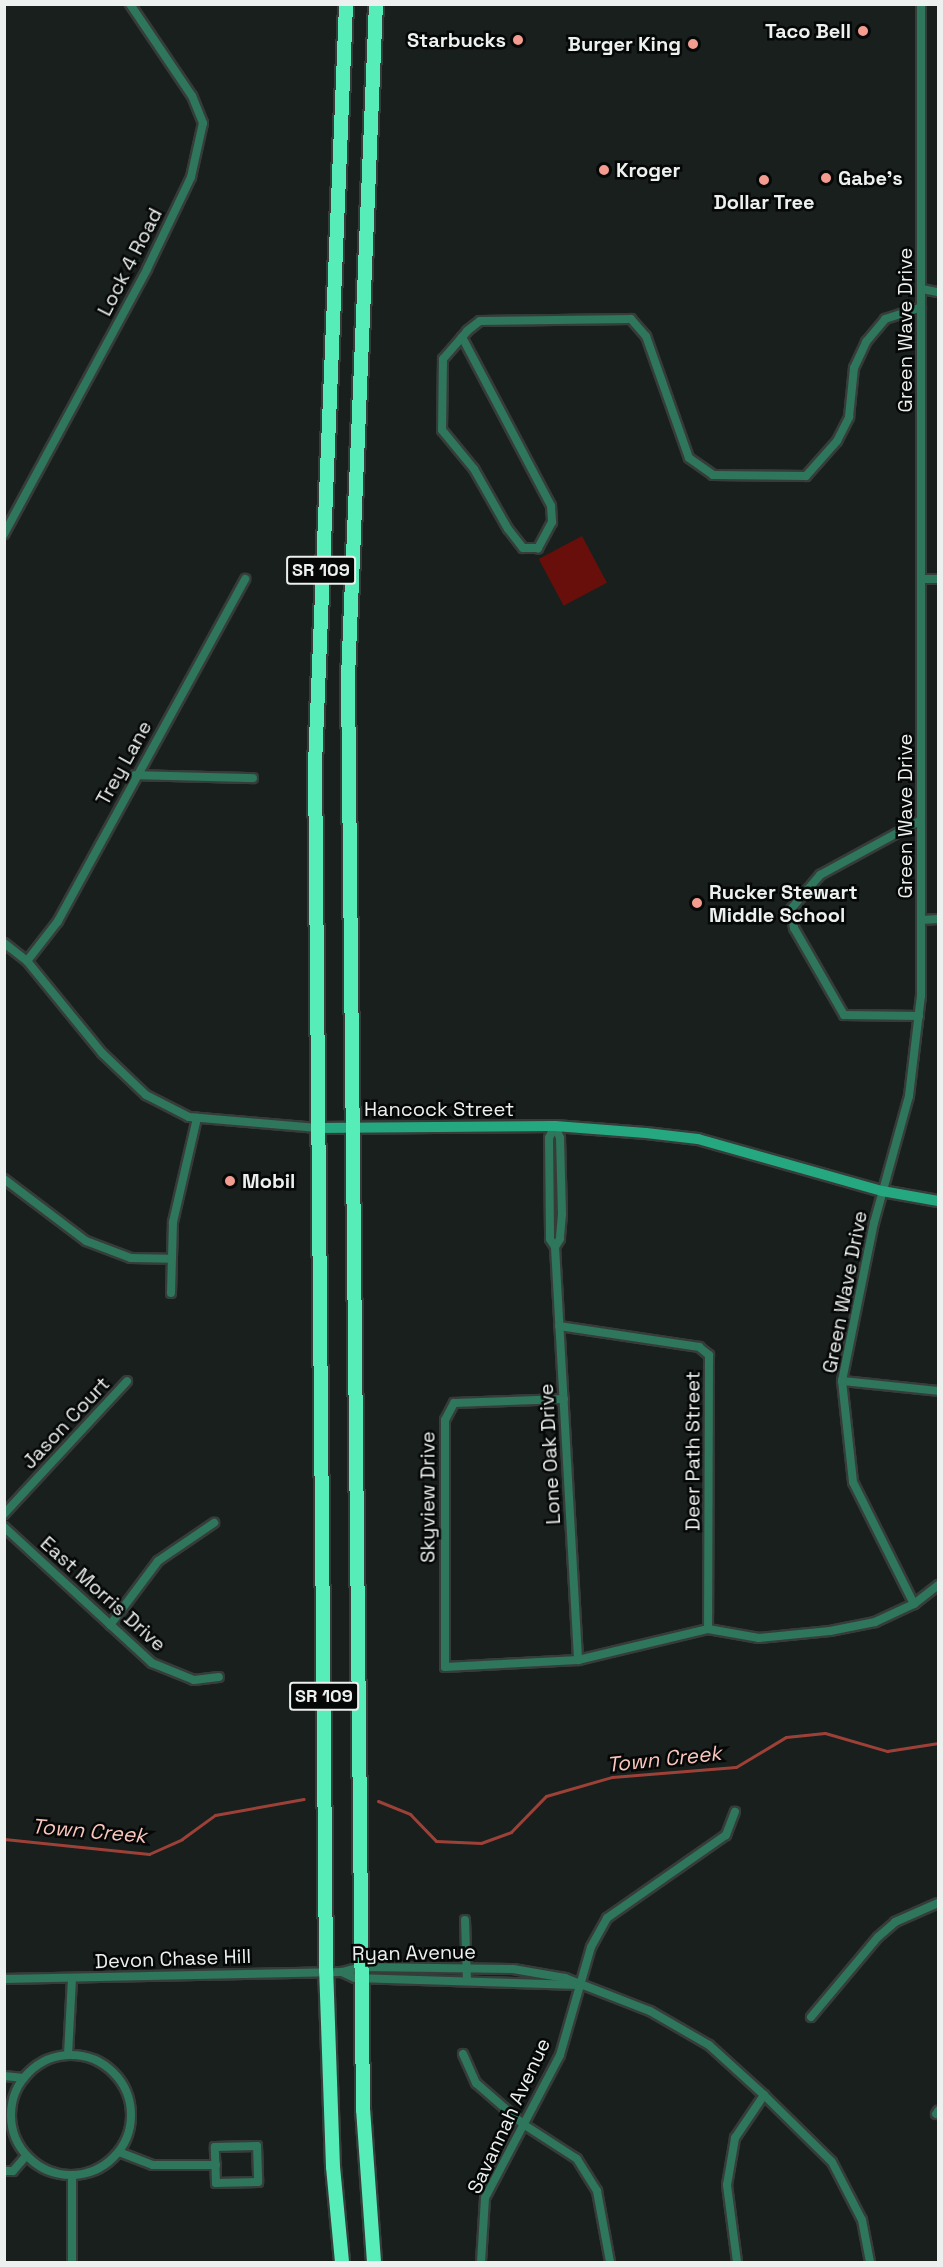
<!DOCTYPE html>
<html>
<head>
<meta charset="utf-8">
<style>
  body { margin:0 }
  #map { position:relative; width:943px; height:2267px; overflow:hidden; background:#181f1c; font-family:"Space Grotesk",sans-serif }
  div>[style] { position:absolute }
  .green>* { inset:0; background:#690f0b; transform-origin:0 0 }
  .stream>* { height:3px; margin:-1.5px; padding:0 1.5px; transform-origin:1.5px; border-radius:1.5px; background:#9d4138 }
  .roads { filter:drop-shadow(2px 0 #363c3a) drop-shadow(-2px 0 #363c3a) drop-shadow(0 2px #363c3a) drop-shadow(0 -2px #363c3a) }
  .street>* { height:8px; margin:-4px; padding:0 4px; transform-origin:4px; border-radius:4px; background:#2e765c }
  .street>.ring { margin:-4px; padding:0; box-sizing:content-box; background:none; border:8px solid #2e765c; border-radius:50% }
  .secondary>* { height:10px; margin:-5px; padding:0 5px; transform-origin:5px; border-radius:5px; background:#25a87f }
  .highway>* { height:14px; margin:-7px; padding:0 7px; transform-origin:7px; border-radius:7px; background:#57edb9 }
  .dots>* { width:16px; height:16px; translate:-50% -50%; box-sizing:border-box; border:3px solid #060807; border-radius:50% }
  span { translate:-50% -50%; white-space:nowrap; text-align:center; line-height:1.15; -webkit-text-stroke:5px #060807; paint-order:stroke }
  .shield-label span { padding:2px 4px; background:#060807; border:2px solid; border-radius:4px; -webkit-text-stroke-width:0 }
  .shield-label { font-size:18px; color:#ecf1ef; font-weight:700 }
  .poi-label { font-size:20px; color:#ecf1ef; font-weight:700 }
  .right { translate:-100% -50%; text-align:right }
  .left { translate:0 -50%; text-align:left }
  .street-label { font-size:20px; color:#ecf1ef }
  .water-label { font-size:21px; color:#fac6bd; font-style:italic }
  .frame { position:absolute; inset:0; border:6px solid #ecf1ef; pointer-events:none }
</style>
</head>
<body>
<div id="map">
  <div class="green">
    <div style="left:582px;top:536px;width:53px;height:49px;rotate:62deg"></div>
  </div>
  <div class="stream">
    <div style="left:378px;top:1801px;width:35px;rotate:22deg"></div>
    <div style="left:410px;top:1814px;width:37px;rotate:46deg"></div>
    <div style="left:436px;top:1841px;width:45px;rotate:2.5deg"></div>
    <div style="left:481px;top:1843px;width:32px;rotate:-20deg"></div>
    <div style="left:511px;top:1832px;width:50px;rotate:-45.8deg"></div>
    <div style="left:546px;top:1796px;width:69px;rotate:-16.1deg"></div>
    <div style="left:612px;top:1777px;width:124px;rotate:-4.6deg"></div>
    <div style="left:736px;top:1767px;width:58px;rotate:-31deg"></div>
    <div style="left:786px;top:1737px;width:39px;rotate:-6deg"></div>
    <div style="left:825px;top:1733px;width:65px;rotate:16.2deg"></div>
    <div style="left:887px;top:1751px;width:52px;rotate:-8.9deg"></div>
    <div style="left:4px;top:1839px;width:146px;rotate:5.9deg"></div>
    <div style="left:149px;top:1854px;width:36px;rotate:-24deg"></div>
    <div style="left:182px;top:1839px;width:41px;rotate:-36deg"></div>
    <div style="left:215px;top:1815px;width:90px;rotate:-10.2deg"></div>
  </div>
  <div class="roads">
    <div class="street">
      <div style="left:922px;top:289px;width:16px;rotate:11deg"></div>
      <div style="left:462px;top:337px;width:191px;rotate:62.2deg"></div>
      <div style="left:551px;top:506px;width:16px;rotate:86deg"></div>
      <div style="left:552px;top:522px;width:30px;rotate:118deg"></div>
      <div style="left:538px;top:548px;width:15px;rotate:180deg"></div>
      <div style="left:523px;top:548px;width:24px;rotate:-128deg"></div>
      <div style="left:508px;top:529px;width:69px;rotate:-119.5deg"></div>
      <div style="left:474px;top:469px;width:50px;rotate:-129.4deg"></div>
      <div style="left:442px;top:430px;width:71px;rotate:-89.2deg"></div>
      <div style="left:443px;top:359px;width:37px;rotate:-49deg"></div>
      <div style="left:467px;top:331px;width:16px;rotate:-38deg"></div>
      <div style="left:480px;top:321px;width:151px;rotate:-0.8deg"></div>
      <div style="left:631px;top:319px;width:23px;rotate:49deg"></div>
      <div style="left:646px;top:336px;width:129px;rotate:70.6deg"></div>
      <div style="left:689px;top:458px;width:29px;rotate:35deg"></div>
      <div style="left:713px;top:475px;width:93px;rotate:0.6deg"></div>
      <div style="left:806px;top:476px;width:47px;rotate:-48.5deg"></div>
      <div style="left:837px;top:441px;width:27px;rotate:-63deg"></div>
      <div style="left:849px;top:417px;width:49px;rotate:-84.2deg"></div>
      <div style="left:854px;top:368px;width:29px;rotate:-65deg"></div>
      <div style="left:866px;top:342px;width:30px;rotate:-50deg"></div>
      <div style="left:885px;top:319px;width:38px;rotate:-18deg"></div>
      <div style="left:4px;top:534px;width:301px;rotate:-61.6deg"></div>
      <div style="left:147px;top:269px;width:102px;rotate:-64.4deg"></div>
      <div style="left:191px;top:177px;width:55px;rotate:-77.5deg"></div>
      <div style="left:203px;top:123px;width:29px;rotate:-112deg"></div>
      <div style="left:192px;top:96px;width:111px;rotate:-124deg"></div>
      <div style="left:921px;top:579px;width:17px"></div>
      <div style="left:135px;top:775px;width:118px;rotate:1.5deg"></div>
      <div style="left:921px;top:920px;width:17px;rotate:-3deg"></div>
      <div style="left:4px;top:943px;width:29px;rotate:38deg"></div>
      <div style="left:27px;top:961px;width:119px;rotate:50.8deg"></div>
      <div style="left:102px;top:1053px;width:61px;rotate:43.7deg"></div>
      <div style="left:146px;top:1095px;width:48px;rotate:27.1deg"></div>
      <div style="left:189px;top:1117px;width:129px;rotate:4.9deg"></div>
      <div style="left:27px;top:961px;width:51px;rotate:-52.2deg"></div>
      <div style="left:58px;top:921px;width:390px;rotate:-61.3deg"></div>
      <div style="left:919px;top:1016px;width:75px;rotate:-179.2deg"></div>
      <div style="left:844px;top:1015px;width:100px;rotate:-119.9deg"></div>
      <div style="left:794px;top:928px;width:19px;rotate:-99deg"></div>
      <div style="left:791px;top:909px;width:45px;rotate:-49.5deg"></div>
      <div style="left:820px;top:875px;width:115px;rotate:-28.6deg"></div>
      <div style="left:555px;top:1126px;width:13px;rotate:117deg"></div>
      <div style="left:549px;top:1138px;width:101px;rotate:89.4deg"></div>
      <div style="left:550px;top:1239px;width:9px;rotate:58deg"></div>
      <div style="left:555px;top:1247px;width:414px;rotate:86.8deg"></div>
      <div style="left:555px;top:1126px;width:13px;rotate:67deg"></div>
      <div style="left:560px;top:1138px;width:76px;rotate:88.5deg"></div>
      <div style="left:562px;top:1214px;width:25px;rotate:95deg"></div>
      <div style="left:560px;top:1239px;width:9px;rotate:122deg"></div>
      <div style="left:4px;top:1179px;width:103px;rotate:37.1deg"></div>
      <div style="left:86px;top:1241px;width:48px;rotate:20.7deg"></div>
      <div style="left:131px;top:1258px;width:39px;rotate:1deg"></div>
      <div style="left:171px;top:1293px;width:71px;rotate:-88.4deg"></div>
      <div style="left:173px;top:1222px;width:107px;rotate:-77deg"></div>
      <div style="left:559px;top:1326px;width:142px;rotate:8.5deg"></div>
      <div style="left:699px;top:1347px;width:13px;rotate:39deg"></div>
      <div style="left:709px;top:1355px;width:274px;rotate:90.2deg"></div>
      <div style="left:842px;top:1381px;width:97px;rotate:5.9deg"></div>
      <div style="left:564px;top:1399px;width:110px;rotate:177.9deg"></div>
      <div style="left:454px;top:1403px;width:19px;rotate:118deg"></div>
      <div style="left:445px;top:1420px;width:247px;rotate:90deg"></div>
      <div style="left:445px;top:1667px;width:133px;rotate:-3deg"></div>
      <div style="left:578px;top:1660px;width:134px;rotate:-13.4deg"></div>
      <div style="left:708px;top:1629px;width:52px;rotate:10deg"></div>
      <div style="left:759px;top:1638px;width:71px;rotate:-5.6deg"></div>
      <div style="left:830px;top:1631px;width:46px;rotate:-11.3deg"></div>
      <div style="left:875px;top:1622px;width:43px;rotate:-24.8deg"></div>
      <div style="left:914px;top:1604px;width:31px;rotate:-38deg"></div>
      <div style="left:4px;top:1514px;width:181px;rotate:-47.2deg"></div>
      <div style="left:4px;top:1527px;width:201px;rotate:42.6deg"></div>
      <div style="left:152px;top:1663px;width:45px;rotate:22deg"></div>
      <div style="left:194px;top:1680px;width:25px;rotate:-7deg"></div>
      <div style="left:914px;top:1604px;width:136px;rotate:-116.6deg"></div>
      <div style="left:853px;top:1482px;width:102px;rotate:-96.2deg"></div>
      <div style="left:842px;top:1381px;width:161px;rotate:-78.6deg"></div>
      <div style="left:874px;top:1223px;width:132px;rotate:-74.6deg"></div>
      <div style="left:909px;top:1096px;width:101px;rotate:-83.2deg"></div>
      <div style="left:921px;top:996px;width:992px;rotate:-90deg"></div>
      <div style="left:110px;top:1625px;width:80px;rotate:-53.1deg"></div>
      <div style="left:158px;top:1561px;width:68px;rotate:-34.2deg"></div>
      <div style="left:465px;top:1920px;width:59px;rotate:88.1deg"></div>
      <div style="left:342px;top:1972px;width:14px;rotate:25deg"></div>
      <div style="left:355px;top:1978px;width:223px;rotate:1.8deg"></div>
      <div style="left:4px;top:1979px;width:338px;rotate:-1.2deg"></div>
      <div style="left:342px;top:1972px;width:20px;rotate:-15deg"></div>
      <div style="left:361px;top:1967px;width:152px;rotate:0.8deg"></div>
      <div style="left:513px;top:1969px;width:53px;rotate:9.8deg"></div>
      <div style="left:565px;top:1978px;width:91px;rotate:21.2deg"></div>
      <div style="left:650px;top:2011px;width:68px;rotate:30deg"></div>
      <div style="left:709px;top:2045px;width:74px;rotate:42.3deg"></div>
      <div style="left:764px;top:2095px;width:95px;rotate:44.6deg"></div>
      <div style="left:832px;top:2162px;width:65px;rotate:62.7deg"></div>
      <div style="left:862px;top:2220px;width:43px;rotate:79.2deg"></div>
      <div style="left:811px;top:2017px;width:104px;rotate:-50.1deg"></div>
      <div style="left:878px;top:1937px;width:23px;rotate:-41deg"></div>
      <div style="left:895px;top:1922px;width:47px;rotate:-23.8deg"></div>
      <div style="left:463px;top:2054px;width:32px;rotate:66deg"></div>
      <div style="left:476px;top:2083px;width:62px;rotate:41.1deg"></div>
      <div style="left:523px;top:2124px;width:64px;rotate:32.9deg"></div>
      <div style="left:577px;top:2159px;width:38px;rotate:58deg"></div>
      <div style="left:597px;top:2191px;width:72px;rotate:79.6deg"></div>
      <div class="ring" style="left:11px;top:2055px;width:112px;height:112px"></div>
      <div style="left:68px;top:2055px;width:76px;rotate:-87deg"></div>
      <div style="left:4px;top:2076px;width:20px;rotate:6deg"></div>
      <div style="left:936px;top:2114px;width:4px;rotate:-56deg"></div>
      <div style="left:257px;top:2146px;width:36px;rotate:88deg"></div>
      <div style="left:258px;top:2182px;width:42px;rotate:178.6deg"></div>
      <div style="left:216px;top:2183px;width:36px;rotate:-92deg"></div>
      <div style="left:215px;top:2147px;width:42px;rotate:-1.4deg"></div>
      <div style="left:119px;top:2152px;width:36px;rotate:21deg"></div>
      <div style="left:153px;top:2165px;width:63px"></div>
      <div style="left:4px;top:2171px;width:9px"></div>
      <div style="left:13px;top:2171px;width:20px;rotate:-49deg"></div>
      <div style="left:72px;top:2176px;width:86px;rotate:90deg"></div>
      <div style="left:481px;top:2262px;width:64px;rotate:-86.4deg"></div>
      <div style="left:485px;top:2198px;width:161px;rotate:-62.3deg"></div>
      <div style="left:560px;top:2055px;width:112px;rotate:-74deg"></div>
      <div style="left:591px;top:1947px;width:33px;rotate:-61deg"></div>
      <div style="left:607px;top:1918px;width:145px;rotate:-34.9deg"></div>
      <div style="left:726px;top:1835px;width:25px;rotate:-69deg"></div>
      <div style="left:737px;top:2262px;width:78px;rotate:-97.4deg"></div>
      <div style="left:727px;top:2185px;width:48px;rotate:-80.3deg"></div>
      <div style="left:735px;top:2138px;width:52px;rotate:-56deg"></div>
    </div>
    <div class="secondary">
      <div style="left:318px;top:1128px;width:237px;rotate:-0.5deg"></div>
      <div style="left:555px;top:1126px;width:91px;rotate:4.4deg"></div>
      <div style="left:646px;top:1133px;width:52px;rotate:6.6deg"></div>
      <div style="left:698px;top:1139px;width:191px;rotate:15.8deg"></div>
      <div style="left:882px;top:1191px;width:57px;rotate:10.1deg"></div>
    </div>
    <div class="highway">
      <div style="left:342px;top:2262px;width:95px;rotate:-95.4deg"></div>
      <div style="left:333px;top:2167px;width:196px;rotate:-92deg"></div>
      <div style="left:326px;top:1971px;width:1207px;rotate:-90.52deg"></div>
      <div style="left:315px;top:764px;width:761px;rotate:-87.66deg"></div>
      <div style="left:374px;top:2262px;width:152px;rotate:-94.1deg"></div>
      <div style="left:363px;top:2110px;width:1433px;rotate:-90.6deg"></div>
      <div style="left:348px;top:677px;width:674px;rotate:-87.62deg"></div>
    </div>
  </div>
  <div class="dots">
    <div style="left:863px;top:31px;background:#f59c90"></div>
    <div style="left:518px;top:40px;background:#f59c90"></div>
    <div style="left:693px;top:44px;background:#f59c90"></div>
    <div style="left:604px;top:170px;background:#f59c90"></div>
    <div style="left:826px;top:178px;background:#f59c90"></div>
    <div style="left:764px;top:180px;background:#f59c90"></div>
    <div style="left:697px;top:903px;background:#f59c90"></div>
    <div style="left:230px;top:1181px;background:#f59c90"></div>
  </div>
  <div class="shield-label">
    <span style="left:321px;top:570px">SR 109</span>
    <span style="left:324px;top:1696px">SR 109</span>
  </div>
  <div class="poi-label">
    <span class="right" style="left:851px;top:31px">Taco Bell</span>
    <span class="right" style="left:506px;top:40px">Starbucks</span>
    <span class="right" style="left:681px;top:44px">Burger King</span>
    <span class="left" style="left:616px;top:170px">Kroger</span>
    <span class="left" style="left:838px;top:178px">Gabe's</span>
    <span style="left:764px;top:202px">Dollar Tree</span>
    <span class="left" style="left:709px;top:904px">Rucker Stewart<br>Middle School</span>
    <span class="left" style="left:242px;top:1181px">Mobil</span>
  </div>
  <div class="street-label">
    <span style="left:130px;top:262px;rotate:-63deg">Lock 4 Road</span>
    <span style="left:905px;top:330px;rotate:-90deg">Green Wave Drive</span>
    <span style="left:124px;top:763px;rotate:-61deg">Trey Lane</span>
    <span style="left:905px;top:816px;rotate:-90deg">Green Wave Drive</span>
    <span style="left:439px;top:1109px">Hancock Street</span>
    <span style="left:845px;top:1292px;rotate:-79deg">Green Wave Drive</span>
    <span style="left:66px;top:1423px;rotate:-47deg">Jason Court</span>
    <span style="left:693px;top:1451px;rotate:-90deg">Deer Path Street</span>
    <span style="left:550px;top:1454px;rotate:-93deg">Lone Oak Drive</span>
    <span style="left:428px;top:1497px;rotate:-90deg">Skyview Drive</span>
    <span style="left:103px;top:1594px;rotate:42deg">East Morris Drive</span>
    <span style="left:414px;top:1953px;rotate:-1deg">Ryan Avenue</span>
    <span style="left:173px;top:1959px;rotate:-2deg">Devon Chase Hill</span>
    <span style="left:509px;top:2116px;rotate:-65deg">Savannah Avenue</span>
  </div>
  <div class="water-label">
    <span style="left:664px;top:1759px;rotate:-6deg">Town Creek</span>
    <span style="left:89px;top:1831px;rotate:5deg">Town Creek</span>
  </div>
  <div class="frame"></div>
</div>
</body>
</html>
